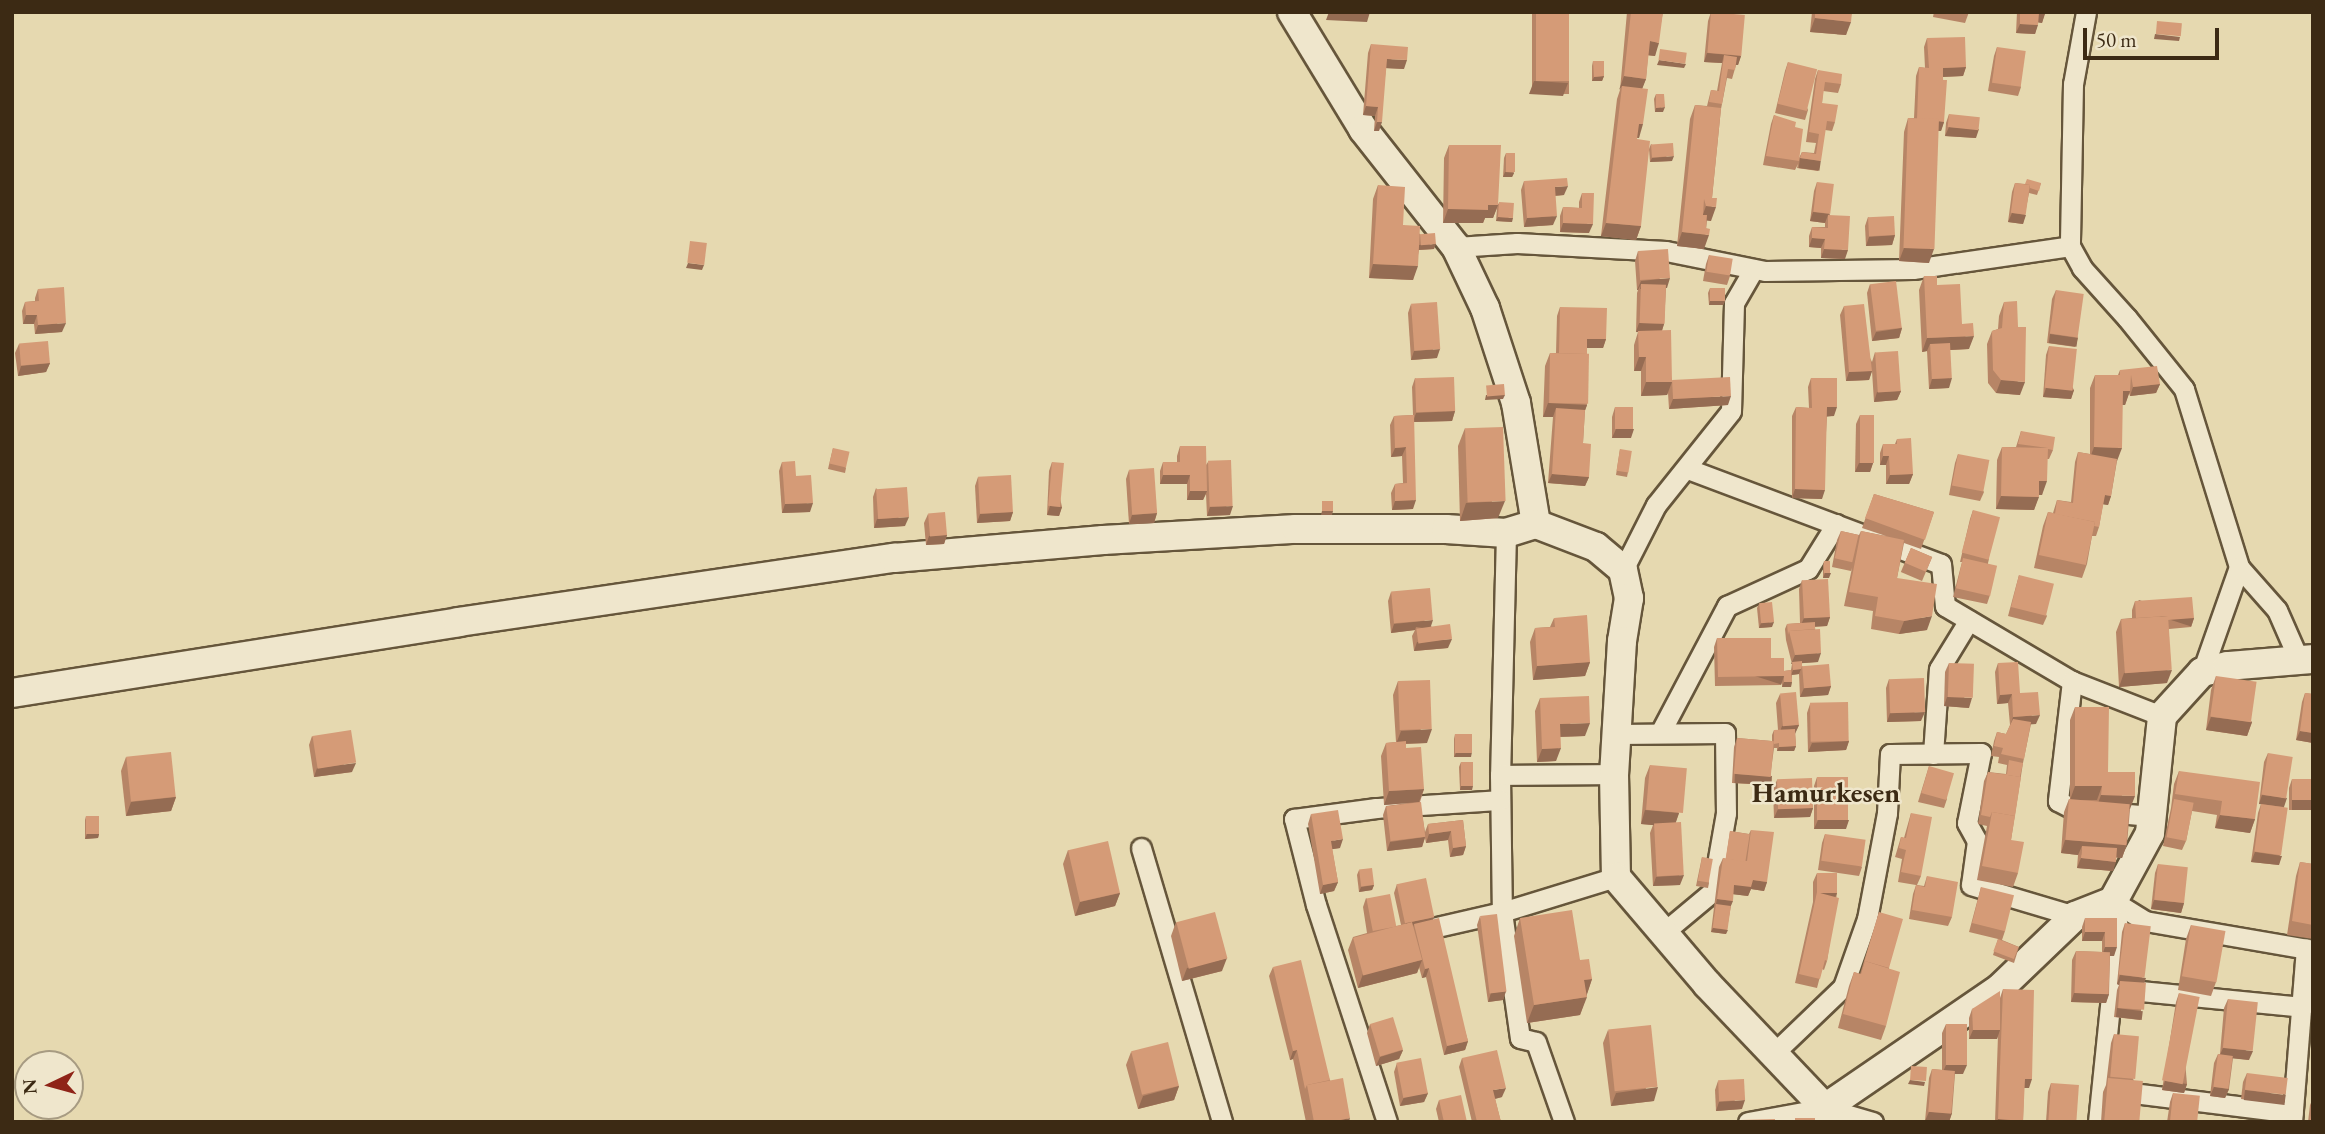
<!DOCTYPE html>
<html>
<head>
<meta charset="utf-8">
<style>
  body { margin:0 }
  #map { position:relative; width:2325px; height:1134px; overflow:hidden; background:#e6d9b0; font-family:"EB Garamond",serif }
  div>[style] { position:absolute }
  .roads { filter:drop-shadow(2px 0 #66563b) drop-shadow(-2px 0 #66563b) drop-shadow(0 2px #66563b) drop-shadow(0 -2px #66563b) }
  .street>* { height:19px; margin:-9.5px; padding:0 9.5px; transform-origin:9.5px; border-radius:9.5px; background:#efe6cc }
  .secondary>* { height:28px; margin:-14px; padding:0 14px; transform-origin:14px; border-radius:14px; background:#efe6cc }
  .wall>* { inset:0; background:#b78566; transform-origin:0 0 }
  .shaded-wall>* { inset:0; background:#956c53; transform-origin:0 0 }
  .building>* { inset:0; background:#d59b77; transform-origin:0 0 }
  span { translate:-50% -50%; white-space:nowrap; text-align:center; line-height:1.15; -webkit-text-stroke:5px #efe6cc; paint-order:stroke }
  .quarter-label { font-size:28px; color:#3c2a14; font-weight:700 }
  .frame { position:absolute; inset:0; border:14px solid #3c2a14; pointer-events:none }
  .north { position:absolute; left:14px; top:1050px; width:70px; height:70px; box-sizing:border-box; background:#efe6cc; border:2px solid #a79b82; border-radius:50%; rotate:265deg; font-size:19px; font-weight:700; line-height:28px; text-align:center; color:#3c2a14 }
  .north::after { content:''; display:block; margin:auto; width:24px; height:32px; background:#8f2418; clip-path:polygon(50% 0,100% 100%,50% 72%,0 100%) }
  .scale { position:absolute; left:2083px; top:28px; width:136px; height:32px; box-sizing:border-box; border:4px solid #3c2a14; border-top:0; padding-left:9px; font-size:21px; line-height:24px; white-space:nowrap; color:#3c2a14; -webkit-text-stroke:5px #efe6cc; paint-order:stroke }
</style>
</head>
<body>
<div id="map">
  <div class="roads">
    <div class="street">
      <div style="left:2086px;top:12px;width:73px;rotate:100.2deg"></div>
      <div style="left:2073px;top:84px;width:162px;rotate:91.1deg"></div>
      <div style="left:2070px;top:246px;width:25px;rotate:61deg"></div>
      <div style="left:2082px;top:268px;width:67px;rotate:48deg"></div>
      <div style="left:2127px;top:318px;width:91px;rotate:51.2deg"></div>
      <div style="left:2184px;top:389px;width:186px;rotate:72.8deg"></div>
      <div style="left:2239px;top:567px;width:111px;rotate:109.4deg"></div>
      <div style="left:1456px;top:247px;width:61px;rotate:-3.8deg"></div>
      <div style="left:1517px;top:243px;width:149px;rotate:3.1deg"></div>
      <div style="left:1666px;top:251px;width:101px;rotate:11.4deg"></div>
      <div style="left:1765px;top:271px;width:148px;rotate:-0.8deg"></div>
      <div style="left:1913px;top:269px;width:159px;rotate:-8.3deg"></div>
      <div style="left:1688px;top:469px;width:270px;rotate:20.6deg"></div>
      <div style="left:1941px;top:564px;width:42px;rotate:84.6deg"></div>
      <div style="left:1945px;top:606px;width:147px;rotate:30.6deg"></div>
      <div style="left:2072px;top:681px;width:97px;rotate:21.3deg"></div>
      <div style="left:1506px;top:533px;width:242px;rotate:91.4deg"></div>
      <div style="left:1500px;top:775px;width:137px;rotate:89.2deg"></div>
      <div style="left:1502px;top:912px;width:127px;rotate:81.9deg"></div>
      <div style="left:1520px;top:1038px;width:16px;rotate:14deg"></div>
      <div style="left:1536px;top:1042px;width:85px;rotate:70.7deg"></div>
      <div style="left:2239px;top:567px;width:57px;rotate:48.5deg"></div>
      <div style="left:2277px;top:610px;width:55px;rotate:66.3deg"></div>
      <div style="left:1623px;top:570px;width:73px;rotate:-63.1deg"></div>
      <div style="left:1656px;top:505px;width:120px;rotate:-51.4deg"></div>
      <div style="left:1731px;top:411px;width:108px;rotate:-88.4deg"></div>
      <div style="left:1734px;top:303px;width:39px;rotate:-60deg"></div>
      <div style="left:2072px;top:681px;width:121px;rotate:96.7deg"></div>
      <div style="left:2058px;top:801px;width:17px;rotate:28deg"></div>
      <div style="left:2073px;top:809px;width:78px;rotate:5.1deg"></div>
      <div style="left:1660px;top:733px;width:144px;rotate:-62.2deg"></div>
      <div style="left:1727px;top:606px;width:89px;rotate:-24.6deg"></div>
      <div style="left:1808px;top:569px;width:53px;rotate:-58.1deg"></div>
      <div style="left:1617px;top:734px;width:108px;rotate:-0.5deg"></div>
      <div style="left:1725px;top:733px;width:80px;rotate:89.3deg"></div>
      <div style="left:1726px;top:813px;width:80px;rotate:100deg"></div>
      <div style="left:1712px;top:892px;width:64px;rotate:140.1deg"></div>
      <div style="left:1933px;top:754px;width:85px;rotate:-86deg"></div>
      <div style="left:1939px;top:669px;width:57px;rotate:-58.5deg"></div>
      <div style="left:1500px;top:775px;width:114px;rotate:-0.5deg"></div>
      <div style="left:1141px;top:848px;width:286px;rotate:73.5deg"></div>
      <div style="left:2113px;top:901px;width:38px;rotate:32deg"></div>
      <div style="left:2145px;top:921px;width:170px;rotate:9.8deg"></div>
      <div style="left:1415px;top:932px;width:89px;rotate:-12.9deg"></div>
      <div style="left:1502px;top:912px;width:119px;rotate:-17.1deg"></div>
      <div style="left:2120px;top:989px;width:183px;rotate:5.6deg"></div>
      <div style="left:1773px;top:1054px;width:97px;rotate:-43.7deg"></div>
      <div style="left:1843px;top:987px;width:72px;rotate:-70.6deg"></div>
      <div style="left:1867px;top:919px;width:108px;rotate:-79.3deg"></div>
      <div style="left:1887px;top:813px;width:59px;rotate:-87.1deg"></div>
      <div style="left:1890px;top:754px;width:91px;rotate:-0.6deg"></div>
      <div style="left:1981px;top:753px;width:71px;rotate:101.3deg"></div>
      <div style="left:1967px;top:823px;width:21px;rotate:61deg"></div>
      <div style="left:1977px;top:841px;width:44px;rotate:97.8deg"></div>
      <div style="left:1971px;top:885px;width:109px;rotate:16.6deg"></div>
      <div style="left:2117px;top:1091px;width:177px;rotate:7.1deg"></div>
      <div style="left:1387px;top:1122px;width:228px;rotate:-108.1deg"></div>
      <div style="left:1316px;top:905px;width:89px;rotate:-104.3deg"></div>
      <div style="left:1294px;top:819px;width:83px;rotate:-7.6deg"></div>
      <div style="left:1376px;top:808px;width:124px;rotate:-3.7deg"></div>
      <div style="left:1748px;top:1122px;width:78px;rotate:-10.3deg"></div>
      <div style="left:1825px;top:1108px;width:50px;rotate:16.3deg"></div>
      <div style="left:2098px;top:1122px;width:196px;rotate:-84.1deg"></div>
      <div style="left:2118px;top:927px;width:26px;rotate:-101deg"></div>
      <div style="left:2292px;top:1122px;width:174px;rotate:-85.4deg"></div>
    </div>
    <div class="secondary">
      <div style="left:1292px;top:12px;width:137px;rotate:58.7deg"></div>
      <div style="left:1363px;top:129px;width:150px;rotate:51.8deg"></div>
      <div style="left:1456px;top:247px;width:68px;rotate:64.6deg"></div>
      <div style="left:1485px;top:308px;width:100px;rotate:71.9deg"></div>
      <div style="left:1516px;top:403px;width:123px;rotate:80.6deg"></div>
      <div style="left:1536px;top:524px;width:64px;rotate:21deg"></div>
      <div style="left:1596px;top:547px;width:35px;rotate:40deg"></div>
      <div style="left:1623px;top:570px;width:29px;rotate:78deg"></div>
      <div style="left:1629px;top:598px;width:44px;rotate:99.2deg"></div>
      <div style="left:1622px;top:641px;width:133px;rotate:93.4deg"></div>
      <div style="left:1614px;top:774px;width:103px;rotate:88.9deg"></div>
      <div style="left:1616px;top:877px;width:140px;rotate:49.6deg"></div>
      <div style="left:1707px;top:984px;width:171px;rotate:46.4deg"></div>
      <div style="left:12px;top:693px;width:452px;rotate:-9deg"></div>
      <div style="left:458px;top:622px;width:441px;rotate:-8.4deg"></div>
      <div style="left:894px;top:558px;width:210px;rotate:-4.9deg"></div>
      <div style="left:1103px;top:540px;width:193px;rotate:-3.3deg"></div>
      <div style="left:1296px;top:529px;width:150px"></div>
      <div style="left:1446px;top:529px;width:60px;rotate:3.8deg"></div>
      <div style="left:1506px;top:533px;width:31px;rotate:-17deg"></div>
      <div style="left:1824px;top:1122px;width:14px;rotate:-86deg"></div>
      <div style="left:1825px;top:1108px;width:212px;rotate:-34.4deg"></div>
      <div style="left:2000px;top:988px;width:104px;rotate:-43.8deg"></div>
      <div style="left:2075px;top:916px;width:41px;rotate:-21.5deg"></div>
      <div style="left:2113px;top:901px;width:77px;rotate:-61.4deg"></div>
      <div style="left:2150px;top:833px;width:118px;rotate:-84.1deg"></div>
      <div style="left:2162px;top:716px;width:59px;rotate:-47.7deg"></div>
      <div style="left:2202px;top:672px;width:27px;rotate:-13deg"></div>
      <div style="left:2228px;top:666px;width:85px;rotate:-4.7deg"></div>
    </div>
  </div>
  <div class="wall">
    <div style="left:1532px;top:12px;width:37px;height:82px"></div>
    <div style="clip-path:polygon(1627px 12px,1663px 12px,1655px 56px,1648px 55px,1646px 79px,1642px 88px,1639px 138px,1637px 138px,1641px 226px,1636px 240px,1601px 236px,1617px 99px,1620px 90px)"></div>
    <div style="clip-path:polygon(1711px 12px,1741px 56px,1738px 65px,1736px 65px,1732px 79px,1727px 78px,1721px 109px,1712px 198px,1711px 221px,1707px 220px,1704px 249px,1677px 246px,1690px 119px,1695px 105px,1707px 106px,1711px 90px,1717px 91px,1722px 63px,1704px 62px,1708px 21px)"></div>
    <div style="clip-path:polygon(1812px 12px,1852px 12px,1846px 35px,1810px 32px)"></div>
    <div style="clip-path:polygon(1934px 12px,1969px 12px,1965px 23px,1933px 17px)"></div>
    <div style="clip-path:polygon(2017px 12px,2045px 12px,2042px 23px,2038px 22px,2035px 34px,2016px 33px)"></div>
    <div style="clip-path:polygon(1927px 38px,1966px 67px,1963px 76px,1943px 77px,1944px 122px,1941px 131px,1938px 131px,1929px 263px,1899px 261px,1904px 132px,1908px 118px,1914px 118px,1916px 76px,1919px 67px,1925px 68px,1924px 47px)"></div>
    <div style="clip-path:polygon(1371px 44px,1404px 69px,1386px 68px,1379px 131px,1374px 131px,1375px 116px,1363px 115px,1368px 53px)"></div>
    <div style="clip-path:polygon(1997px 47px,2021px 87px,2018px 96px,1988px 91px,1994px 56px)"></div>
    <div style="clip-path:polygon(1593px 61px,1604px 76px,1602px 81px,1592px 81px,1592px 66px)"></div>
    <div style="clip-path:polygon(1788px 62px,1808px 110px,1805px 120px,1775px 113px,1785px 71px)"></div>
    <div style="clip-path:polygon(1818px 70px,1841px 84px,1838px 93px,1823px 91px,1822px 103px,1835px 122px,1832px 131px,1825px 130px,1818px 171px,1797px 168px,1798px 164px,1795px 170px,1763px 165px,1771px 124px,1774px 115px,1795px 127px,1799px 158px,1802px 152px,1814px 153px,1816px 143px,1806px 142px,1815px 79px)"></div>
    <div style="clip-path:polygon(1656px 94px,1663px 112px,1655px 112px,1654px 99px)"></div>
    <div style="clip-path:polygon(1949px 114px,1976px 138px,1945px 136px,1946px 123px)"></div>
    <div style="clip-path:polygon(1651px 144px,1672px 161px,1650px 162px,1649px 149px)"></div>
    <div style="clip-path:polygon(1449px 145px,1498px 203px,1512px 222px,1496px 221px,1497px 208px,1493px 218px,1485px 218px,1483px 223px,1443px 223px,1444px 158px)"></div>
    <div style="clip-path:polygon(1506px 153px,1514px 173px,1512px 177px,1503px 177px,1504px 158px)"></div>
    <div style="clip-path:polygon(1524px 181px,1564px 195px,1555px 196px,1553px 225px,1524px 227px,1521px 190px)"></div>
    <div style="clip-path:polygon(1817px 182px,1830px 215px,1845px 259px,1821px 258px,1821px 248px,1809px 247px,1809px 236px,1812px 227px,1825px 227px,1825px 223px,1810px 221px,1814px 191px)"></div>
    <div style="clip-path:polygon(2015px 183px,2025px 184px,2041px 183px,2037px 195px,2029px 193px,2023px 224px,2008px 222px,2012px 192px)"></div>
    <div style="clip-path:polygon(1378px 185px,1403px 225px,1420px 234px,1434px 249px,1419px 250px,1413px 280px,1369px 278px,1373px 199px)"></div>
    <div style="clip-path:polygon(1582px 193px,1589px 233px,1560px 232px,1560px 216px,1563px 207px,1579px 208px,1579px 202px)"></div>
    <div style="clip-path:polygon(1868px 217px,1895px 235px,1892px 245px,1866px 246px,1865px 226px)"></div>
    <div style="clip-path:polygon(1638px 251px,1667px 288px,1666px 288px,1664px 324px,1662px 331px,1672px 381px,1728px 405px,1669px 409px,1668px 393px,1667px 395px,1641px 396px,1641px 371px,1634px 371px,1634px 345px,1638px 332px,1636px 332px,1637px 293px,1638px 290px,1637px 290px,1635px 261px)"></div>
    <div style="clip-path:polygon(1709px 255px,1730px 276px,1727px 285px,1703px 281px,1706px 264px)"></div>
    <div style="clip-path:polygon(1924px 276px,1937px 285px,1962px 324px,1969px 349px,1950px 350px,1949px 388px,1929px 389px,1927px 351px,1922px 352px,1919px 290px)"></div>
    <div style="clip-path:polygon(1870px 284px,1902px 328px,1899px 338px,1872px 341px,1867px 293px)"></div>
    <div style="clip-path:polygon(1710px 288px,1725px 301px,1723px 305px,1709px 305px,1708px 293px)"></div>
    <div style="clip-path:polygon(38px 289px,62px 332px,35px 334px,34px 324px,23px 324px,22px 311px,25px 302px,35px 301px,35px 298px)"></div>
    <div style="clip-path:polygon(2056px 290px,2078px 338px,2075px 347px,2047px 343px,2052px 299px)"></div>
    <div style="clip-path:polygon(2004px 302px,2020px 395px,1996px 393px,1988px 383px,1987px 344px,1992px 331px,1998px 329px,1999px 316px)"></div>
    <div style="clip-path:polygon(1411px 304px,1437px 358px,1411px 360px,1408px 313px)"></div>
    <div style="clip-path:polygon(1844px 306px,1872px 362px,1875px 352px,1901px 391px,1897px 400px,1874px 402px,1872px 371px,1869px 380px,1846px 381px,1840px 315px)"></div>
    <div style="clip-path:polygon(1560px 307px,1606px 339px,1603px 348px,1587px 348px,1587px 405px,1585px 410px,1583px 443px,1589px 477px,1585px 486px,1548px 483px,1553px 417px,1543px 417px,1545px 366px,1550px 353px,1556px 353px,1557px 316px)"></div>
    <div style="clip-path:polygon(19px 344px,50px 363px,46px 372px,18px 376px,15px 353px)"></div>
    <div style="clip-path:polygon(2049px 346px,2074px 390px,2071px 399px,2043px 397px,2046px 355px)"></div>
    <div style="clip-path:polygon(2120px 370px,2160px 384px,2156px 393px,2130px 396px,2129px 393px,2125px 405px,2122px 405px,2117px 461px,2111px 496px,2108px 505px,2103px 504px,2099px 527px,2096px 536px,2092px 536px,2087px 564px,2082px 578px,2034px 568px,2043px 526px,2048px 512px,2053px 513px,2057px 500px,2071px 502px,2075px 462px,2078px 452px,2090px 454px,2090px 388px,2095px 375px,2118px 375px)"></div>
    <div style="clip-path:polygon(1415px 378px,1455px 411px,1452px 421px,1414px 422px,1413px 509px,1392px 510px,1391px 493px,1395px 484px,1403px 483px,1402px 456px,1391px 457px,1390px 425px,1394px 416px,1413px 415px,1412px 387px)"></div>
    <div style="clip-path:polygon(1811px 378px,1834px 416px,1827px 416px,1822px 499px,1792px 498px,1792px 416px,1796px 407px,1809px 408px,1808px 387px)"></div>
    <div style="clip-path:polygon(1615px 407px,1631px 438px,1612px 438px,1612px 417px)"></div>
    <div style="clip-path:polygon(1860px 415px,1873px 463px,1870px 472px,1855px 472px,1856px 424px)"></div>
    <div style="clip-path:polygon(1465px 428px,1498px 518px,1460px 521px,1458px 446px)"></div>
    <div style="clip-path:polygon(2021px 431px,2053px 450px,2049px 459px,2047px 459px,2042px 495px,2039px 495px,2034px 510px,1996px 509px,1997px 460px,2002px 447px,2016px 447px)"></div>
    <div style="clip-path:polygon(1897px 439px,1913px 474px,1909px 484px,1886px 484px,1886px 465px,1880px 465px,1880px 453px,1883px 444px,1895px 444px)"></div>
    <div style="clip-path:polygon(1180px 446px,1206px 465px,1208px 462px,1230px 515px,1207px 516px,1206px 494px,1203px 500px,1187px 500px,1187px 484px,1160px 484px,1160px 471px,1163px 462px,1177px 462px,1177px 456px)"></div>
    <div style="clip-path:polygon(833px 448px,846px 468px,845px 473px,828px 469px)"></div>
    <div style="clip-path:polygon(1620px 449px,1628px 472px,1627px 477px,1616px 475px)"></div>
    <div style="clip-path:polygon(1958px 454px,1984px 492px,1980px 501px,1949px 495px,1955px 463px)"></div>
    <div style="clip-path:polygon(782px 462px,796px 476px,810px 512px,782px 513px,779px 471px)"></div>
    <div style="clip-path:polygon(1052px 462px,1062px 507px,1059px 516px,1047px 515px,1049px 471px)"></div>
    <div style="clip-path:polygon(1129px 470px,1157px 513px,1154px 523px,1129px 524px,1126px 479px)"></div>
    <div style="clip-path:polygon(978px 477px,1013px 512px,1010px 521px,977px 523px,975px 486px)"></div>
    <div style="clip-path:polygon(876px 488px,905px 526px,874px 528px,873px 497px)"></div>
    <div style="clip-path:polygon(1874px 494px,1934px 512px,1921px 549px,1904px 543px,1897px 578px,1927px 630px,1899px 634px,1871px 629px,1873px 611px,1844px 606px,1852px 568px,1851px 571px,1832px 567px,1837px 540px,1841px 531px,1859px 535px,1861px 531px,1886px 536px,1862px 528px)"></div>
    <div style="clip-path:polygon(1973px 510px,1989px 559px,1988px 563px,1990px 595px,1987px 604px,1953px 597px,1962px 562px,1960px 562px,1970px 519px)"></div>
    <div style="clip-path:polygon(928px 514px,947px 535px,944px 544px,926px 545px,924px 523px)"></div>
    <div style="left:1911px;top:548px;width:23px;height:26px;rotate:23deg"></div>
    <div style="clip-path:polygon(1824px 561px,1829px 578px,1823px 578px,1823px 565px)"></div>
    <div style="clip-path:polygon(2019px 575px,2047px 616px,2043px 625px,2008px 616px)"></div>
    <div style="clip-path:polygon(1802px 580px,1830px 617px,1827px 626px,1815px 627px,1818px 662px,1802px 663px,1802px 666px,1831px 686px,1828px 695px,1800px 697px,1799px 674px,1792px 675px,1791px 687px,1782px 687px,1782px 682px,1781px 685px,1715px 686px,1714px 647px,1717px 638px,1771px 658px,1784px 671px,1791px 670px,1792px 664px,1786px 640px,1785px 629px,1787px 624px,1800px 623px,1799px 589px)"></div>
    <div style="clip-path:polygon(1391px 592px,1431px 626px,1448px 648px,1414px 651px,1412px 636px,1415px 630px,1391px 633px,1388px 601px)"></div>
    <div style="clip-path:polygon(2135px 601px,2194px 618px,2191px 627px,2169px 629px,2167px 683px,2119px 687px,2116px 632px,2121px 619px,2132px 618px,2132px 610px)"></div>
    <div style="clip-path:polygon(1759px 604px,1772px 627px,1759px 628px,1757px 608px)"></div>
    <div style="clip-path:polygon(1554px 618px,1590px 662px,1585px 676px,1533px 680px,1530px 642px,1535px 628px,1550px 627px)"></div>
    <div style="clip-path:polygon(1949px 663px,1969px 708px,1944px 706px,1945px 672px)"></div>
    <div style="clip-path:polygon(1998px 663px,2020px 693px,2036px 724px,2031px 724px,2023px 763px,2011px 840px,2018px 873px,2013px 887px,1977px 880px,1987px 826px,1978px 824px,1984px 781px,1988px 772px,2006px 774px,2007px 765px,1998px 763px,1999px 757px,1991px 756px,1994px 741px,1997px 732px,2006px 734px,2010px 725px,2008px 703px,1997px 704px,1995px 672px)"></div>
    <div style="clip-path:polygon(2216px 676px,2252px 722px,2247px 736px,2206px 730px,2211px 690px)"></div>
    <div style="clip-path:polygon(1889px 679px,1921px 721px,1887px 722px,1886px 688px)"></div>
    <div style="clip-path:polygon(1398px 681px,1427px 743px,1406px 744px,1406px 748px,1424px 789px,1420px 802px,1425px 832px,1428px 824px,1463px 820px,1466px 846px,1463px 855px,1450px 857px,1448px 840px,1426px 843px,1425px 838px,1422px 847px,1387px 851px,1383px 815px,1386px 806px,1408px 803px,1384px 805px,1381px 756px,1386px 743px,1396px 742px,1393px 695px)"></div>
    <div style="clip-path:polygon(2305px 693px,2313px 694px,2313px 743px,2296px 740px,2302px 702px)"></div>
    <div style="clip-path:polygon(1780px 694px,1799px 725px,1795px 733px,1796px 746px,1794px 751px,1777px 751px,1777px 748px,1774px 748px,1769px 785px,1732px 783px,1734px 747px,1737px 738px,1772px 741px,1772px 735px,1774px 730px,1778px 730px,1776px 703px)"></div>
    <div style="clip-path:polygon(1540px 698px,1585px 736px,1560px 737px,1556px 761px,1537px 762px,1535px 711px)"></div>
    <div style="clip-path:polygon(1810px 704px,1849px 741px,1846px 750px,1808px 752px,1807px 713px)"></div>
    <div style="clip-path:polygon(2075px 707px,2108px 772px,2130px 809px,2127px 844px,2122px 858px,2116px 857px,2113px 871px,2077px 868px,2078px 855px,2061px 853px,2064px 812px,2069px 799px,2070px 799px,2070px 720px)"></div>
    <div style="clip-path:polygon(1455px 734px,1471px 757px,1454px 757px,1454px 739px)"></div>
    <div style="clip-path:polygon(312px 736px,352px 772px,314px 777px,309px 745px)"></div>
    <div style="clip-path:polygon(2268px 753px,2284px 807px,2279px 865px,2251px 862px,2258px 813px,2261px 804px,2259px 804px,2264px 762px)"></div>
    <div style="clip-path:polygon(126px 757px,176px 797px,171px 811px,126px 816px,121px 771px)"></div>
    <div style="clip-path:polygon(1461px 762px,1472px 790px,1460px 790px,1459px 767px)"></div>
    <div style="clip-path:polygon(1650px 765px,1679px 813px,1676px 822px,1680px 885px,1653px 886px,1650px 833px,1653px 825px,1641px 824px,1645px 778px)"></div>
    <div style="clip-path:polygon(1929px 766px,1947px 799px,1944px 808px,1918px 802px)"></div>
    <div style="clip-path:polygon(2179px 771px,2255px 819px,2250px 833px,2215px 828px,2217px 815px,2192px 811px,2186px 841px,2182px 850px,2163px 846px,2171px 808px,2174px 784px)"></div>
    <div style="clip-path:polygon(1817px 777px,1846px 829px,1814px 829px,1814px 786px)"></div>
    <div style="clip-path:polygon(2292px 779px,2313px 779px,2313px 810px,2289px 810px,2289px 788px)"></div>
    <div style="clip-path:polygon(1777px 780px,1813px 808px,1810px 817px,1774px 818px,1773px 789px)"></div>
    <div style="clip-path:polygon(1911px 813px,1921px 876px,1917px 885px,1924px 886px,1927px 876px,1952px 917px,1948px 926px,1909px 919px,1913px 894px,1916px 885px,1898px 882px,1902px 859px,1895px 857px,1901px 837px,1904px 838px)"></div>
    <div style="clip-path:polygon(1311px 814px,1340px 848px,1332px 849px,1338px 882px,1334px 891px,1320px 894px,1308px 824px)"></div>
    <div style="clip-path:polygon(86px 816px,99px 834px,98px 838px,85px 839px,85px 820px)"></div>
    <div style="clip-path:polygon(1751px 830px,1767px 882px,1764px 891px,1751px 889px,1748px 896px,1733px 894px,1726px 934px,1711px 932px,1719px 867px,1723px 858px,1726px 859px,1730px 831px,1749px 834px)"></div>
    <div style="clip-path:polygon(1825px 834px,1862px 867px,1859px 876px,1818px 870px,1822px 843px)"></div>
    <div style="clip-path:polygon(1068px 850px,1120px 893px,1115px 906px,1075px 916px,1063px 864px)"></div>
    <div style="clip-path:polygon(1702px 857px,1709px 883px,1708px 888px,1696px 886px)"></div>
    <div style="clip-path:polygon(2300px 862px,2313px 864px,2313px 939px,2287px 935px,2296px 876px)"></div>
    <div style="clip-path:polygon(2158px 864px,2184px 903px,2181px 913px,2151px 909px,2155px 873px)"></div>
    <div style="clip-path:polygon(1359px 870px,1374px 885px,1372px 890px,1359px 892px,1357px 875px)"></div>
    <div style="clip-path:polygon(1817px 873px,1837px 893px,1827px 961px,1824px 970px,1822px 969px,1817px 988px,1795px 983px,1813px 902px,1813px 882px)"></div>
    <div style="clip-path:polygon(1397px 884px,1433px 920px,1468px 1041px,1465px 1050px,1444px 1055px,1426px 977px,1422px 978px,1419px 967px,1417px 973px,1358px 988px,1348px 950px,1353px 937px,1367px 933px,1363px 907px,1366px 898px,1396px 926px,1401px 925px,1394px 893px)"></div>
    <div style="clip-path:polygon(1981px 887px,2005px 931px,2002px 940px,2019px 947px,2014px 963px,1993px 955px,1998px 939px,1969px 932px)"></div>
    <div style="clip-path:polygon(1879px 912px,1889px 968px,1886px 1026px,1881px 1040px,1838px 1028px,1849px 986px,1854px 972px,1860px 974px)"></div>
    <div style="clip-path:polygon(1480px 916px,1506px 991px,1503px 1000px,1488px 1002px,1477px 925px)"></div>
    <div style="clip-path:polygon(1520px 918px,1580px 960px,1592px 979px,1580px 1015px,1527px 1023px,1514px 936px)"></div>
    <div style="clip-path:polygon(2085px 918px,2117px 918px,2114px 956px,2110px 956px,2109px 994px,2106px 1003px,2071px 1002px,2072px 960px,2076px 951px,2102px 952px,2102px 941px,2082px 941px,2082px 927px)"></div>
    <div style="clip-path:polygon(1176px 922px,1222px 971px,1182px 981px,1171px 936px)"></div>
    <div style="clip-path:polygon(2125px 923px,2144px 983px,2140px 1020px,2114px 1017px,2117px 990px,2119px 985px,2117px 984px,2122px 932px)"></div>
    <div style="clip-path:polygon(2191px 925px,2216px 982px,2211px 996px,2178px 990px,2186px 939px)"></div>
    <div style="clip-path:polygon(1273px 967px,1330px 1080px,1349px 1122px,1306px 1122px,1293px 1059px,1290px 1060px,1269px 976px)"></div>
    <div style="clip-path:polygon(2003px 989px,2029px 1088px,2024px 1088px,2023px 1122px,1995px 1122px,1998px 1035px,1997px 1039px,1969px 1039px,1969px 1018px,1972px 1009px,2000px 998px)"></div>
    <div style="clip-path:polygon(2179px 993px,2187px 1084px,2184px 1093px,2162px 1090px,2176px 1002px)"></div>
    <div style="clip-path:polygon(2228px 999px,2249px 1060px,2233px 1058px,2229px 1089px,2225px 1098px,2210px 1096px,2214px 1063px,2218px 1054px,2220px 1054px,2224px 1008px)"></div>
    <div style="clip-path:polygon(1370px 1024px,1403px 1050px,1399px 1059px,1376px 1066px,1367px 1033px)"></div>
    <div style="clip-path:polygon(1946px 1024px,1963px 1074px,1955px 1074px,1952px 1113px,1949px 1122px,1925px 1121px,1929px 1078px,1932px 1069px,1942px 1070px,1942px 1033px)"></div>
    <div style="clip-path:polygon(1608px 1030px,1654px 1101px,1611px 1106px,1603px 1043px)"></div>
    <div style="clip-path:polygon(2114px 1034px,2134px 1081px,2139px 1122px,2101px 1122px,2103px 1092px,2106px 1085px,2111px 1043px)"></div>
    <div style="clip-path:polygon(1131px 1052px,1179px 1086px,1174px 1100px,1138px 1109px,1126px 1065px)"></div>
    <div style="clip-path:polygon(1462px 1058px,1502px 1097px,1495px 1099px,1501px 1122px,1472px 1122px,1459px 1067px)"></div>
    <div style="clip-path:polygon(1397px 1063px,1428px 1093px,1424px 1102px,1400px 1106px,1394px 1072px)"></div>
    <div style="clip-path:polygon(2247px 1073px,2283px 1104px,2241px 1099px,2243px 1082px)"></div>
    <div style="clip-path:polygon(1718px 1081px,1742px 1109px,1716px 1111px,1715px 1090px)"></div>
    <div style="clip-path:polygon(2051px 1083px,2076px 1122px,2046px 1122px,2048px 1092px)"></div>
    <div style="clip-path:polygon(2173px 1093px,2197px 1122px,2167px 1122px,2170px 1102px)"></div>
    <div style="clip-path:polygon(2313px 1098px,2313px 1122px,2308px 1122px,2310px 1105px)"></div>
    <div style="clip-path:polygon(1439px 1100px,1467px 1122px,1439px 1122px,1436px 1109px)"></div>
  </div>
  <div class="shaded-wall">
    <div style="clip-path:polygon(1329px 12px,1370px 12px,1367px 22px,1326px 20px)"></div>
    <div style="clip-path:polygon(2039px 13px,2045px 14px,2042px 23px,2035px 22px)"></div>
    <div style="clip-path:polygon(1815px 18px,1851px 22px,1846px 35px,1810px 32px)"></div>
    <div style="clip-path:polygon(2020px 24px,2038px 25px,2035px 34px,2016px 33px)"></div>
    <div style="clip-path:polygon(2155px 34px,2180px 37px,2179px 41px,2154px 39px)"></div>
    <div style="clip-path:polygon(1650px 41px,1659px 43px,1655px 56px,1645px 55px)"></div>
    <div style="clip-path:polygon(1707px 53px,1741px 56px,1738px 65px,1723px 64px,1724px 55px,1722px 63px,1704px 62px)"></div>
    <div style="clip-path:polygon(1387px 59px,1407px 60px,1404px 69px,1384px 68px)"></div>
    <div style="clip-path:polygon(1659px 60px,1686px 64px,1684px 68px,1657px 65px)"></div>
    <div style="clip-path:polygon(1966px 67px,1963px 76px,1940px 77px,1943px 68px)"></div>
    <div style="clip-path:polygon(1604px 76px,1602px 81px,1592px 81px,1594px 77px)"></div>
    <div style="clip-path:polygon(1624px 76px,1646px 79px,1641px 92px,1622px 86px,1619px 90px)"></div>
    <div style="clip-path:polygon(1534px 81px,1568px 83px,1563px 96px,1529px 94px)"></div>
    <div style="clip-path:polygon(1366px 106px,1378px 107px,1375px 116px,1363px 115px)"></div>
    <div style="clip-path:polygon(1665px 107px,1663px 112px,1655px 112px,1656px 108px)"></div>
    <div style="clip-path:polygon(1917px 120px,1944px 122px,1941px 131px,1913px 129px)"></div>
    <div style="clip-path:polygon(1377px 122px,1382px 122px,1379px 131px,1374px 131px)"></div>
    <div style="clip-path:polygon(1639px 124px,1643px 124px,1639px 138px,1634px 137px)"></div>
    <div style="clip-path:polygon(1949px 127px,1979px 129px,1976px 138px,1945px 136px)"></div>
    <div style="clip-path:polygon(1674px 156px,1672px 161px,1650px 162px,1652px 158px)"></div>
    <div style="left:1800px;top:158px;width:21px;height:10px;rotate:8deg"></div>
    <div style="clip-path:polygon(1505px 172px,1514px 173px,1512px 177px,1503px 177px)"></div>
    <div style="clip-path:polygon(1568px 186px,1564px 195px,1551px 196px,1555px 187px)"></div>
    <div style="clip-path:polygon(1488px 205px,1498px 205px,1493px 218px,1485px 218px,1483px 223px,1443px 223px,1448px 209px)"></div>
    <div style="clip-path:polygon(1706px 206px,1716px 207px,1711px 221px,1701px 220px)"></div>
    <div style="clip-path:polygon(1813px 212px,1830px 214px,1828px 215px,1825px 223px,1810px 221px)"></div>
    <div style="clip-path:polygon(2012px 213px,2026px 215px,2023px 224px,2008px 222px)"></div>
    <div style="clip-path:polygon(1557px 216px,1553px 225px,1524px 227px,1527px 218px)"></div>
    <div style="clip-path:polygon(1498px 217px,1513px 218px,1512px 222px,1496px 221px)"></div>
    <div style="clip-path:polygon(1563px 223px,1593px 224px,1589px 233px,1560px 232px)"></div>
    <div style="clip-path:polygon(1606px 223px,1641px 226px,1636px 240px,1601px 236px)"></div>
    <div style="clip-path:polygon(1682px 232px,1709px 235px,1704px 249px,1677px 246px)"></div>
    <div style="clip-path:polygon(1895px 235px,1892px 245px,1866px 246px,1869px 237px)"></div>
    <div style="clip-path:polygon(1812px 238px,1825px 239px,1821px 248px,1809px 247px)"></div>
    <div style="clip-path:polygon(1436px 244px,1434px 249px,1418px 250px,1419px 245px)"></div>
    <div style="clip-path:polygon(1904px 248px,1934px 249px,1929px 263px,1899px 261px)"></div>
    <div style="clip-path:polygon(1824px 249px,1848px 250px,1845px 259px,1821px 258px)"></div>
    <div style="clip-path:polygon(688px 263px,704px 265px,702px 270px,686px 268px)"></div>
    <div style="clip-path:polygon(1373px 264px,1418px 266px,1413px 280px,1369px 278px)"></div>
    <div style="clip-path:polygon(1670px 278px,1667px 288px,1640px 289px,1641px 284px,1638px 290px,1637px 290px,1641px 281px)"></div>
    <div style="clip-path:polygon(1710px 301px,1725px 301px,1723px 305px,1709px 305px)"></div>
    <div style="clip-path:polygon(26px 315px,37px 315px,34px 324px,23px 324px)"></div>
    <div style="clip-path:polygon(66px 323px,62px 332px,35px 334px,38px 325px)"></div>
    <div style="clip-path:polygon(1639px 323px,1664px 324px,1661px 333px,1636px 332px)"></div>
    <div style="clip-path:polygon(1902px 328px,1899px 338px,1872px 341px,1876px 332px)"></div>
    <div style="left:2050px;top:334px;width:28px;height:9px;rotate:8deg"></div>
    <div style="clip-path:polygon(1974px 336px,1969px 349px,1931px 351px,1930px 344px,1927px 351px,1922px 352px,1927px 338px)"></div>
    <div style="clip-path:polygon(1587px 339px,1606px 339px,1603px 348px,1584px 348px)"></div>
    <div style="clip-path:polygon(1440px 349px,1437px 358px,1411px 360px,1414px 351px)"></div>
    <div style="clip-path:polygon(1639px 357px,1646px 357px,1641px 371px,1634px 371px)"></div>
    <div style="clip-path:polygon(50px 363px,46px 372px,18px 376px,21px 366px)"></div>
    <div style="clip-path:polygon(1872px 371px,1869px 380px,1846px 381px,1849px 372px)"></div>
    <div style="clip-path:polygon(1952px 378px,1949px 388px,1929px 389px,1932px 379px)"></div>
    <div style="clip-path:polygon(2001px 380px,2025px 382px,2020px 395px,1996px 393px)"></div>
    <div style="clip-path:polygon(1646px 382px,1672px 382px,1667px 395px,1641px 396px)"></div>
    <div style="clip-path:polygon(2160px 384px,2156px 393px,2130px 396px,2133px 387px)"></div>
    <div style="clip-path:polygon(2046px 388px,2074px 390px,2071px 399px,2043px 397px)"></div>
    <div style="clip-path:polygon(1901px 391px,1897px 400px,1874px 402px,1877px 392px)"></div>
    <div style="clip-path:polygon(2123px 391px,2130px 391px,2125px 405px,2118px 405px)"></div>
    <div style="clip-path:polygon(1486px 395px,1505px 395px,1503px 399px,1485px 400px)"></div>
    <div style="clip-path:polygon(1731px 396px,1728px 405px,1669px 409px,1673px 399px)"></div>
    <div style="clip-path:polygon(1548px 403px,1587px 405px,1582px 419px,1556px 408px,1553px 417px,1543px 417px)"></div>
    <div style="clip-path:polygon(1827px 407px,1837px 407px,1834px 416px,1824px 417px)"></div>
    <div style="clip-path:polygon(1455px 411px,1452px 421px,1413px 422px,1416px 413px)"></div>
    <div style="clip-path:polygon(1616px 429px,1634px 429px,1631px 438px,1612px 438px)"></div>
    <div style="clip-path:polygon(1406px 447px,1402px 456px,1391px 457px,1395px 448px)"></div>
    <div style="clip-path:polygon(2094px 447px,2122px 448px,2117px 461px,2089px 461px)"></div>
    <div style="clip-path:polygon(1883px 456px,1889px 456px,1886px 465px,1880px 465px)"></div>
    <div style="clip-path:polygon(1859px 463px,1873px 463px,1870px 472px,1855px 472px)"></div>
    <div style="clip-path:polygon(1552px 474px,1589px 477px,1585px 486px,1548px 483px)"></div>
    <div style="clip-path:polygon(1913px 474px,1909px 484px,1886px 484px,1890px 475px)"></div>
    <div style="clip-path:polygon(1163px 475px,1190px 475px,1187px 484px,1160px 484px)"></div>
    <div style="clip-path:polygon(2039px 481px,2047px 481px,2042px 495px,2034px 495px)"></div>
    <div style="clip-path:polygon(1795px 489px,1825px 490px,1822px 499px,1792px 498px)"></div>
    <div style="clip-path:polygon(1190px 491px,1207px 491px,1203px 500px,1187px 500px)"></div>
    <div style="clip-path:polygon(2105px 495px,2111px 496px,2108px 505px,2101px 504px)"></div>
    <div style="clip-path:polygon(2001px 496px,2039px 497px,2034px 510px,1996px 509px)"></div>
    <div style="clip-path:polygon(1416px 500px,1413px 509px,1392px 510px,1395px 501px)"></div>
    <div style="clip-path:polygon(1505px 501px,1498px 518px,1460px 521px,1466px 503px)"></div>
    <div style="clip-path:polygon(813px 503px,810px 512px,782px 513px,785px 504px)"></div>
    <div style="clip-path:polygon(1050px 506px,1062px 507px,1059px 516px,1047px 515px)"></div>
    <div style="clip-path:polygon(1233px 506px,1230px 515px,1207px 516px,1210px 507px)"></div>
    <div style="clip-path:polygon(1322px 511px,1333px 511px,1332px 515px,1321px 515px)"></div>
    <div style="clip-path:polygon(1013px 512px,1010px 521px,977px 523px,980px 514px)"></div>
    <div style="clip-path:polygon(1157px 513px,1154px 523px,1129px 524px,1132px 515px)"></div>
    <div style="clip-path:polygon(909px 517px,905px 526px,874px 528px,877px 519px)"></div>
    <div style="clip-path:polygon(947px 535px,944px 544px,926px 545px,929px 536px)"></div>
    <div style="clip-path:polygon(1825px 573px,1831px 573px,1829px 578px,1823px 578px)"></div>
    <div style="clip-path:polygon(1932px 616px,1927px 630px,1899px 634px,1904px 621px)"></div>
    <div style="clip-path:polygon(1830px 617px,1827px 626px,1800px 627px,1804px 618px)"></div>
    <div style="left:2194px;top:618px;width:9px;height:58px;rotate:108deg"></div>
    <div style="clip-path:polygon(1433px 620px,1430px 629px,1416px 627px,1415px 630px,1391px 633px,1394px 624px)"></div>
    <div style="clip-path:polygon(1774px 622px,1772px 627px,1759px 628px,1761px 623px)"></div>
    <div style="clip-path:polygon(1452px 639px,1448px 648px,1414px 651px,1417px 642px)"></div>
    <div style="clip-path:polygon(1821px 653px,1818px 662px,1791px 664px,1795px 655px)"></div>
    <div style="clip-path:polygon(1590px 662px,1585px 676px,1533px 680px,1537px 666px)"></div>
    <div style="clip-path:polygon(1801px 669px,1799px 674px,1791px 675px,1793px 670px)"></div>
    <div style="clip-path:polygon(2172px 670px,2167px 683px,2119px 687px,2124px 673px)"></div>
    <div style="left:1784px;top:676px;width:9px;height:66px;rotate:108deg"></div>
    <div style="clip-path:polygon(1784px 682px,1792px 682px,1791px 687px,1782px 687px)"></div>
    <div style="clip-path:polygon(1831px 686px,1828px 695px,1800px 697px,1804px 688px)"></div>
    <div style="clip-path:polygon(2012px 694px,2008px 703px,1997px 704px,2000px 695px)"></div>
    <div style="clip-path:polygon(1947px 697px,1972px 698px,1969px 708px,1944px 706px)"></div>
    <div style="clip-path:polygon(1925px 712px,1921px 721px,1887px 722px,1890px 713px)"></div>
    <div style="clip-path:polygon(2040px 715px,2036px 724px,2010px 726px,2013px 717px)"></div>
    <div style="clip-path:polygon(2211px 717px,2252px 722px,2247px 736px,2206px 730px)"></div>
    <div style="clip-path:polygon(1590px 723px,1585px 736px,1555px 737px,1560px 724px)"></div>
    <div style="clip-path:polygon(1799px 725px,1795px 734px,1779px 735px,1782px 726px)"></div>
    <div style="clip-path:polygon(1432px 729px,1427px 743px,1396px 744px,1401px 731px)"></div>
    <div style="clip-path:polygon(2300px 731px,2313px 733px,2313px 743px,2296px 740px)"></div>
    <div style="clip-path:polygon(1849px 741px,1846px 750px,1808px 752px,1812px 743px)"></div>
    <div style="clip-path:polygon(1796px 746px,1794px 751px,1777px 751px,1779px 747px)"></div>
    <div style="clip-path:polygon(1561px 748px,1556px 761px,1537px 762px,1542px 749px)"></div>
    <div style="clip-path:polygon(1472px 752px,1471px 757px,1454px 757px,1456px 753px)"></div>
    <div style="clip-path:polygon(356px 763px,352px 772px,314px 777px,317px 768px)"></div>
    <div style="left:1735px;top:774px;width:37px;height:9px;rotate:3deg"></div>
    <div style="clip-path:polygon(1461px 786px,1473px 786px,1472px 790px,1460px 790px)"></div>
    <div style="clip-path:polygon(2075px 786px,2102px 786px,2097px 800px,2070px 800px)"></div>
    <div style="clip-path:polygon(1424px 789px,1419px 802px,1384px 805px,1389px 791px)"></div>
    <div style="clip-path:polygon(2101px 795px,2135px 796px,2130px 809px,2096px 809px)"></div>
    <div style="clip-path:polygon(2262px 795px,2287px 798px,2284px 807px,2259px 804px)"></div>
    <div style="clip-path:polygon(176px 797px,171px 811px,126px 816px,131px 802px)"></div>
    <div style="left:2292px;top:800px;width:21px;height:10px"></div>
    <div style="clip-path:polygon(1813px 808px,1810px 817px,1774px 818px,1778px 809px)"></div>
    <div style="clip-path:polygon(1645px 810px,1679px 813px,1674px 827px,1641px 824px)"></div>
    <div style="clip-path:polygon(2220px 815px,2255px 819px,2250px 833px,2215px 828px)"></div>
    <div style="clip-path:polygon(1818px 820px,1849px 820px,1846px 829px,1814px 829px)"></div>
    <div style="clip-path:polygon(1451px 831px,1448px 840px,1426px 843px,1429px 834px)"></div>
    <div style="clip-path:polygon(87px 834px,99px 834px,98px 838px,85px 839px)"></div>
    <div style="clip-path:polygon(1425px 837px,1422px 847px,1387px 851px,1390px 842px)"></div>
    <div style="clip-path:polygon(1343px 839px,1340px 848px,1327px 850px,1331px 841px)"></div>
    <div style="clip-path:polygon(2065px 840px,2127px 844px,2122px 858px,2081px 855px,2082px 846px,2078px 855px,2061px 853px)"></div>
    <div style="clip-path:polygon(1466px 846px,1463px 855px,1450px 857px,1453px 848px)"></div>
    <div style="clip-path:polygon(2255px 852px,2282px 856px,2279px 865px,2251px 862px)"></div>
    <div style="clip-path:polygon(2081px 858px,2116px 862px,2113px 871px,2077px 868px)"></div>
    <div style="clip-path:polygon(1684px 875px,1680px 885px,1653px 886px,1656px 877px)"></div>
    <div style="clip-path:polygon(1753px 880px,1767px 882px,1764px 891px,1751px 889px,1748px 896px,1731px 894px,1734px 885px)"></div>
    <div style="clip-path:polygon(1338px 882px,1334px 891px,1320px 894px,1323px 885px)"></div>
    <div style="clip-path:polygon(1374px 885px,1372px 890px,1359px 892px,1361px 887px)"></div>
    <div style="clip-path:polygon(1120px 893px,1115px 906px,1075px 916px,1080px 902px)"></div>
    <div style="clip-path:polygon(1820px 893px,1837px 893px,1833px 902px)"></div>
    <div style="clip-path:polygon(1717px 899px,1733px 901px,1729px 910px,1716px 904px)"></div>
    <div style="clip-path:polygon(2154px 900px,2184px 903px,2181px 913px,2151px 909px)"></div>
    <div style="clip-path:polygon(1434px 917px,1431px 926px,1414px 924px,1412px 930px,1402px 932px,1406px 923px)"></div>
    <div style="clip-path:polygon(1713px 928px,1728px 930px,1726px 934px,1711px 932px)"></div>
    <div style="clip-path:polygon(2085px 932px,2105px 932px,2102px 941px,2082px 941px)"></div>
    <div style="clip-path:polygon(2105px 947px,2117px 947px,2114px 956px,2102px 956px)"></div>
    <div style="clip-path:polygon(1227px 958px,1222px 971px,1182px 981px,1187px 968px)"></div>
    <div style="clip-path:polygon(1422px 960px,1417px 973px,1358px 988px,1363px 974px)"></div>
    <div style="clip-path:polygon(1429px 968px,1426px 977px,1422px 978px,1425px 969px)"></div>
    <div style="clip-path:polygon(2120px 975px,2146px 978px,2143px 987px,2120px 981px,2119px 985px,2117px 984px)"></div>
    <div style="clip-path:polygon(1592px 979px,1586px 997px,1584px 980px)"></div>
    <div style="clip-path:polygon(1506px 991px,1503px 1000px,1488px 1002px,1491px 993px)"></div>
    <div style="clip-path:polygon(2074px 993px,2109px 994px,2106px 1003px,2071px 1002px)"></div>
    <div style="clip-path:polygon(1587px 997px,1580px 1015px,1527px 1023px,1534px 1005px)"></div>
    <div style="left:2117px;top:1008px;width:26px;height:9px;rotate:7deg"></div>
    <div style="clip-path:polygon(1973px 1030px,2000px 1030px,1997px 1039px,1969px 1039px)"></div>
    <div style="clip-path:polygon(1468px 1041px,1465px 1050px,1444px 1055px,1447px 1046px)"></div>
    <div style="clip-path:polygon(2223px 1048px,2253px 1051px,2249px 1060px,2219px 1057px)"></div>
    <div style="clip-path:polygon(1297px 1050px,1293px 1059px,1290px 1060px,1293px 1051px)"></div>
    <div style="clip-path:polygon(1403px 1050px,1399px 1059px,1376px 1066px,1380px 1057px)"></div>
    <div style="clip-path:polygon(1946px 1065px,1967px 1065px,1963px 1074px,1942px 1074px)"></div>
    <div style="clip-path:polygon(2025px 1079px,2032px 1079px,2029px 1088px,2022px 1088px)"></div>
    <div style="clip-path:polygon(1910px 1080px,1925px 1082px,1924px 1086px,1908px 1084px)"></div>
    <div style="clip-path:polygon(2165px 1081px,2187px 1084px,2184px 1093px,2162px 1090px)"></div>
    <div style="clip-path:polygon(1179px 1086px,1174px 1100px,1138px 1109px,1143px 1096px)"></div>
    <div style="clip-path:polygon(1658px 1087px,1654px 1101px,1611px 1106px,1616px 1093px)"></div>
    <div style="clip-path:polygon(2214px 1087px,2229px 1089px,2225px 1098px,2210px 1096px)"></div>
    <div style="clip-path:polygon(1506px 1088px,1502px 1097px,1490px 1100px,1493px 1090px)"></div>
    <div style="left:2245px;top:1090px;width:41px;height:10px;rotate:7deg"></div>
    <div style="clip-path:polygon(1428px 1093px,1424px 1102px,1400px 1106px,1404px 1097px)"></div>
    <div style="clip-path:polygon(1745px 1100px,1742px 1109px,1716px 1111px,1719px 1102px)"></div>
    <div style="clip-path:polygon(1929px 1112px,1952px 1113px,1949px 1122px,1925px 1121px)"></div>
    <div style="clip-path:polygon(1350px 1118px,1349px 1122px,1331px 1122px)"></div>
    <div style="clip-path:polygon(1998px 1119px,2023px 1121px,2023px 1122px,1997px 1122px)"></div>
  </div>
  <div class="building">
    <div style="left:1536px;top:12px;width:33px;height:69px"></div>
    <div style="clip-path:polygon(1631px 12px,1663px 12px,1659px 43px,1650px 41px,1646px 79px,1624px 76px)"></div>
    <div style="left:1711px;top:12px;width:34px;height:41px;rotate:5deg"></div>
    <div style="clip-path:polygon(1815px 12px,1852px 12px,1851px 22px,1815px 18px)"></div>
    <div style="clip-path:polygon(2020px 12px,2045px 12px,2045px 14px,2039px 13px,2038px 25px,2020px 24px)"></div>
    <div style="left:2157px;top:21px;width:25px;height:13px;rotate:5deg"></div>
    <div style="clip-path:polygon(1965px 37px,1966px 67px,1943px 68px,1943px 80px,1947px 80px,1944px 122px,1939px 121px,1939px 119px,1917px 119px,1919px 67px,1929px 68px,1927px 38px)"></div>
    <div style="clip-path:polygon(1371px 44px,1408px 47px,1407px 60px,1387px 59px,1382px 122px,1377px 122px,1378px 107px,1366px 106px)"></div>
    <div style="left:1997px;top:47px;width:29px;height:36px;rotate:8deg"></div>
    <div style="left:1660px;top:49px;width:27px;height:11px;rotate:8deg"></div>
    <div style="clip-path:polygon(1724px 55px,1737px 57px,1735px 70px,1728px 69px,1722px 104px,1709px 102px,1711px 90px,1719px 91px)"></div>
    <div style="clip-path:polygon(1593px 61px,1604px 61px,1604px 76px,1594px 77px)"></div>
    <div style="left:1788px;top:62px;width:30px;height:43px;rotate:14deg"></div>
    <div style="clip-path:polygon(1818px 70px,1842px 74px,1841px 84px,1825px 82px,1822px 103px,1838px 105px,1835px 122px,1827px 121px,1821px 161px,1800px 158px,1802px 152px,1816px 154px,1819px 134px,1809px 132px)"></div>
    <div style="clip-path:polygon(1622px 86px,1648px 89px,1643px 124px,1639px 124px,1637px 139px,1650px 141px,1641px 226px,1606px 223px)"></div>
    <div style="clip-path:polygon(1656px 94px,1664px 94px,1665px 107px,1656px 108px)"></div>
    <div style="clip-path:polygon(1695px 105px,1721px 108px,1712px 198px,1717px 198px,1716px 207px,1706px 206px,1704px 199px,1703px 215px,1707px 215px,1706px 228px,1710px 229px,1709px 235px,1682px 232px)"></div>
    <div style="left:1949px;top:114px;width:31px;height:13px;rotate:6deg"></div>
    <div style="clip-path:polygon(1774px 115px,1796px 122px,1795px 127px,1803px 129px,1799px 161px,1766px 156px)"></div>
    <div style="left:1908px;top:118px;width:31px;height:130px;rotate:2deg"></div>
    <div style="left:1673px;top:143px;width:13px;height:22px;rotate:86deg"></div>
    <div style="clip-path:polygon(1449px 145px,1501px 145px,1498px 205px,1488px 205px,1488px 210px,1448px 209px)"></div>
    <div style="left:1506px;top:153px;width:9px;height:19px"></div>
    <div style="clip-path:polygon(1567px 178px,1568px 186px,1555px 187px,1557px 216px,1527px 218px,1524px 181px)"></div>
    <div style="clip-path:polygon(2027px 179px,2041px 183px,2039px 191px,2030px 188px,2030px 185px,2025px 184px)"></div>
    <div style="left:1817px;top:182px;width:17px;height:30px;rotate:7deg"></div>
    <div style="left:2015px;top:183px;width:15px;height:30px;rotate:8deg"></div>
    <div style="clip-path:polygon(1378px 185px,1405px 187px,1403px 225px,1420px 226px,1418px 266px,1373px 264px)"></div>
    <div style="clip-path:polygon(1582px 193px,1594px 193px,1593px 224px,1563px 223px,1563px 207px,1582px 208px)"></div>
    <div style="left:1499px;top:202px;width:15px;height:15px;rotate:4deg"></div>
    <div style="clip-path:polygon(1828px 215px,1850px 216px,1848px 250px,1824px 249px,1825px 239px,1812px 238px,1812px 227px,1828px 228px)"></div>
    <div style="left:1894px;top:216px;width:19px;height:26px;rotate:87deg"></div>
    <div style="left:1435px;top:233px;width:11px;height:15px;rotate:85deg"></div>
    <div style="left:690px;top:241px;width:17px;height:22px;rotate:7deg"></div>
    <div style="left:1668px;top:249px;width:29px;height:30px;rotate:86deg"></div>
    <div style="left:1709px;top:255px;width:24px;height:17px;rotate:9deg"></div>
    <div style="clip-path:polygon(1924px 276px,1937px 276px,1937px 285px,1960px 284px,1962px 324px,1973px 323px,1974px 336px,1927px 338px)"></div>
    <div style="left:1896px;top:281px;width:47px;height:26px;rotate:83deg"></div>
    <div style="left:1641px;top:284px;width:25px;height:39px;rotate:2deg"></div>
    <div style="clip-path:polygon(64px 287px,66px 323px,38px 325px,37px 315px,26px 315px,25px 302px,39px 301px,38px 289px)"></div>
    <div style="left:1710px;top:288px;width:15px;height:13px"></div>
    <div style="left:2056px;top:290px;width:28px;height:44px;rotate:8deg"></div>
    <div style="clip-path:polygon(2017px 301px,2018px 327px,2026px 327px,2025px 382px,2001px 380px,1993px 370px,1992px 331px,2002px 328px,2004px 302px)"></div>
    <div style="left:1437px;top:302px;width:47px;height:26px;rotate:86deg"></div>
    <div style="clip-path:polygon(1864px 304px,1872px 371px,1849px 372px,1844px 306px)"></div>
    <div style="clip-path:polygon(1560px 307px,1607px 308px,1606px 339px,1587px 339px,1587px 354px,1559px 353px)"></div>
    <div style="clip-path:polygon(1671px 330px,1672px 382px,1646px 382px,1646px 357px,1639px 357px,1638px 331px)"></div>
    <div style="left:48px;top:341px;width:22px;height:29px;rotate:85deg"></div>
    <div style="left:1950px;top:343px;width:35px;height:20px;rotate:87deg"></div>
    <div style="left:2049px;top:346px;width:28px;height:42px;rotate:6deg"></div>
    <div style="left:1898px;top:351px;width:40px;height:23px;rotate:86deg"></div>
    <div style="left:1550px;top:353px;width:39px;height:50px;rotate:1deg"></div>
    <div style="clip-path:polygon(2157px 366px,2160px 384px,2133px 387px,2131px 375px,2120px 375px,2120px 370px)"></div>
    <div style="clip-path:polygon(2095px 375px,2131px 375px,2130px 391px,2123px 391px,2122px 448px,2094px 447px)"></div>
    <div style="left:1454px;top:377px;width:34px;height:39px;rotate:88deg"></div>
    <div style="left:1730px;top:377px;width:19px;height:58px;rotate:87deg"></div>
    <div style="clip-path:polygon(1811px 378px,1837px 378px,1837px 407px,1827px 407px,1825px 490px,1795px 489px,1796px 407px,1812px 408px)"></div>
    <div style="left:1504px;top:384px;width:11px;height:18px;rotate:85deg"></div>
    <div style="left:1615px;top:407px;width:18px;height:22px"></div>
    <div style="clip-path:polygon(1556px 408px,1585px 410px,1583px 443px,1591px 444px,1589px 477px,1552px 474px)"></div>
    <div style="clip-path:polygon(1414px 415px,1416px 500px,1395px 501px,1395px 484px,1407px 483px,1406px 447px,1395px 448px,1394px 416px)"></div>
    <div style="left:1860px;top:415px;width:14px;height:48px"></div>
    <div style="left:1503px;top:427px;width:74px;height:38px;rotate:88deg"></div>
    <div style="clip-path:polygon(2021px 431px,2055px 437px,2053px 450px,2048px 449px,2048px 448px,2018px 444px)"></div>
    <div style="clip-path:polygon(1911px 438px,1913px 474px,1890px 475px,1889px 456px,1883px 456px,1883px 444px,1897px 444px,1897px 439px)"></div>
    <div style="clip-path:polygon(1180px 446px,1206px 446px,1207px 491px,1190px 491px,1190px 475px,1163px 475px,1163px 462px,1180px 462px)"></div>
    <div style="clip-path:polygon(2002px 447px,2048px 448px,2047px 481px,2039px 481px,2039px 497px,2001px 496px)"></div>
    <div style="left:833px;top:448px;width:17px;height:16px;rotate:13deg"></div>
    <div style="left:1620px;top:449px;width:12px;height:22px;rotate:9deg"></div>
    <div style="clip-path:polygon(2078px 452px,2117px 459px,2111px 496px,2105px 495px,2099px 527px,2094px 526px,2095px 522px,2055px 514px,2057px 500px,2073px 503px)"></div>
    <div style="left:1958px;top:454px;width:32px;height:32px;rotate:11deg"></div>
    <div style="left:1231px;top:460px;width:46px;height:23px;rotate:88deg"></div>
    <div style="clip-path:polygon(795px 461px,796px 476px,811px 475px,813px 503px,785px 504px,782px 462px)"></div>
    <div style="left:1052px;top:462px;width:12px;height:44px;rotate:5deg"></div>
    <div style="left:1154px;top:468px;width:45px;height:25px;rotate:86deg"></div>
    <div style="left:1011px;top:475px;width:37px;height:33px;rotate:87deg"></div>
    <div style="left:907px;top:487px;width:30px;height:31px;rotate:86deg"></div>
    <div style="clip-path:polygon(1874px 494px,1934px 512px,1925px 540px,1865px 518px)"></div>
    <div style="left:1333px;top:501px;width:10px;height:11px;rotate:90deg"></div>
    <div style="left:1973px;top:510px;width:28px;height:44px;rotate:15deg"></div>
    <div style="left:945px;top:512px;width:23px;height:17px;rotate:85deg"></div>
    <div style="left:2048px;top:512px;width:48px;height:44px;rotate:12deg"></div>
    <div style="left:1841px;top:531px;width:18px;height:28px;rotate:13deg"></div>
    <div style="clip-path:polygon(1861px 531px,1904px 540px,1897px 578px,1937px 584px,1932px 616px,1904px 621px,1875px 616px,1878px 597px,1849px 592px)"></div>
    <div style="left:1911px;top:548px;width:23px;height:16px;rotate:23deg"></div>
    <div style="left:1963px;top:558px;width:35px;height:31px;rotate:13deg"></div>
    <div style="left:1824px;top:561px;width:6px;height:12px"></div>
    <div style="left:2019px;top:575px;width:36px;height:33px;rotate:14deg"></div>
    <div style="left:1828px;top:579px;width:38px;height:26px;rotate:87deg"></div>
    <div style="left:1430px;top:588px;width:32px;height:39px;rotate:85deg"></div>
    <div style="clip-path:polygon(2192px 597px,2194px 618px,2168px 620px,2168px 616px,2136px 618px,2135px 601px)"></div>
    <div style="left:1772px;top:602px;width:20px;height:13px;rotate:84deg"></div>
    <div style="clip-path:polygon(1587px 615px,1590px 662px,1537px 666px,1535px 628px,1555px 627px,1554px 618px)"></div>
    <div style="left:2168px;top:616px;width:54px;height:47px;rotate:86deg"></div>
    <div style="clip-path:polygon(1815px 622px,1815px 629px,1789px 631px,1788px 635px,1787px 624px)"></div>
    <div style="left:1450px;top:624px;width:15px;height:34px;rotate:82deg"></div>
    <div style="clip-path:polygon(1820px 629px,1821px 653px,1795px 655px,1789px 631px)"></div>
    <div style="clip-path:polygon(1717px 638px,1771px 638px,1771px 658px,1784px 658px,1784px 676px,1718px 677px)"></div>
    <div style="clip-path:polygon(1802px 661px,1802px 666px,1801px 669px,1793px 670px,1792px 662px)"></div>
    <div style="clip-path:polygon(2018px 662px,2020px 693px,2038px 692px,2040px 715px,2013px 717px,2012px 694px,2000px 695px,1998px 663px)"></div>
    <div style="left:1949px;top:663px;width:25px;height:34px;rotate:2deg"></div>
    <div style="left:1829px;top:664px;width:22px;height:27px;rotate:85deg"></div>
    <div style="clip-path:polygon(1791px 670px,1792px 682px,1784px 682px,1784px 671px)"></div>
    <div style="left:2216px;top:676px;width:41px;height:41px;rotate:8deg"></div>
    <div style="left:1924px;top:678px;width:34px;height:35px;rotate:88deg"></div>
    <div style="left:1430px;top:680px;width:49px;height:32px;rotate:88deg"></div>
    <div style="left:1796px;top:692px;width:33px;height:16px;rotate:85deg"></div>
    <div style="clip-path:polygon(2305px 693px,2313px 694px,2313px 733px,2300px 731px)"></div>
    <div style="clip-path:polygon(1589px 696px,1590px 723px,1560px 724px,1561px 748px,1542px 749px,1540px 698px)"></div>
    <div style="left:1848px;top:702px;width:39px;height:38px;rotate:89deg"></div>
    <div style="clip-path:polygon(2075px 707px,2109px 707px,2108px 772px,2135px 772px,2135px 796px,2101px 795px,2102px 786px,2075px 786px)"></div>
    <div style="clip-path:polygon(2013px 719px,2031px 722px,2024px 759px,2001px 754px,2003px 748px,1994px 746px,1997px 732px,2006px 734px)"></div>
    <div style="clip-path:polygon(1795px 729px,1796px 746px,1779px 747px,1779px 743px,1774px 744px,1774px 730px)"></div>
    <div style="left:351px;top:730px;width:33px;height:39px;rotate:81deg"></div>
    <div style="left:1455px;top:734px;width:17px;height:19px"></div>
    <div style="left:1737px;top:738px;width:37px;height:36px;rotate:5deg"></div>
    <div style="clip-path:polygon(1406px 741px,1406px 748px,1421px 747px,1424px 789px,1389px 791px,1386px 743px)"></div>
    <div style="left:171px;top:752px;width:45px;height:45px;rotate:84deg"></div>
    <div style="left:2268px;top:753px;width:25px;height:42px;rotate:9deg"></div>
    <div style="clip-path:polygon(2009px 760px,2023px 763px,2020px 777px,2001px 774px,2007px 774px)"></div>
    <div style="left:1461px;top:762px;width:12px;height:24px"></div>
    <div style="left:1650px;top:765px;width:37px;height:45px;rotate:5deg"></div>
    <div style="left:1929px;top:766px;width:26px;height:28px;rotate:16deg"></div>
    <div style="clip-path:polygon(2179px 771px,2260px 782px,2255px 819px,2220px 815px,2222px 801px,2175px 794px)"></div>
    <div style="clip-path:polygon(1988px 772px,2021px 777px,2015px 816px,1992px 812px,1990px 817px,1981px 815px)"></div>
    <div style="left:1817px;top:777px;width:31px;height:43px"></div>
    <div style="left:1812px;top:778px;width:30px;height:35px;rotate:88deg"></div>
    <div style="left:2292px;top:779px;width:21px;height:21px"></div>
    <div style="left:2069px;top:799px;width:61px;height:41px;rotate:5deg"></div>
    <div style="left:2174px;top:799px;width:20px;height:39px;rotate:11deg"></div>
    <div style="left:1421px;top:802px;width:35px;height:35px;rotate:83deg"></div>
    <div style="left:2261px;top:804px;width:27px;height:48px;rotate:8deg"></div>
    <div style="clip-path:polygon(1338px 810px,1343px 839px,1331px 841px,1338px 882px,1323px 885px,1311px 814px)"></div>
    <div style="clip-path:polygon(1992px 812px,2015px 816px,2011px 840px,2024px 842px,2018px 873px,1982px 866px)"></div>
    <div style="clip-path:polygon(1911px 813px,1932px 817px,1921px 876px,1901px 872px,1906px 850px,1899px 848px,1901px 837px,1906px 838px)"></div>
    <div style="left:86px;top:816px;width:13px;height:18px"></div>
    <div style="clip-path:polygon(1463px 820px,1466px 846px,1453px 848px,1451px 831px,1429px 834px,1428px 824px)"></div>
    <div style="left:1681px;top:822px;width:53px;height:27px;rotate:87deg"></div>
    <div style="clip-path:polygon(1751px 830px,1774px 832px,1767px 882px,1753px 880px,1751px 887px,1734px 885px,1733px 901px,1717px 899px,1723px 858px,1747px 861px)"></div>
    <div style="left:1730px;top:831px;width:20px;height:28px;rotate:9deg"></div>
    <div style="left:1825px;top:834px;width:41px;height:27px;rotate:8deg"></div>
    <div style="left:1108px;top:841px;width:53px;height:41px;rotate:77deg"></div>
    <div style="clip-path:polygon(2082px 846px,2117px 848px,2116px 862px,2081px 858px)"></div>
    <div style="left:1702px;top:857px;width:11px;height:24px;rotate:10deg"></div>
    <div style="clip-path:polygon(2300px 862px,2313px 864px,2313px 925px,2292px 921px)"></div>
    <div style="left:2158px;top:864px;width:30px;height:36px;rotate:6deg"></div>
    <div style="left:1372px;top:868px;width:17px;height:13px;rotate:83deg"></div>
    <div style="clip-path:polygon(1817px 873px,1837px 873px,1837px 893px,1820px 893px,1839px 898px,1827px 961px,1825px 960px,1820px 979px,1799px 974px,1817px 892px)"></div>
    <div style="clip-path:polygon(1927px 876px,1958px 882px,1952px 917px,1912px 910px,1916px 885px,1925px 887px)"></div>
    <div style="left:1426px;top:878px;width:40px;height:30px;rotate:78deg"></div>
    <div style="left:1981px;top:887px;width:34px;height:37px;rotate:14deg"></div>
    <div style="left:1390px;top:894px;width:33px;height:24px;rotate:79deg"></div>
    <div style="left:1716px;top:904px;width:15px;height:24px;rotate:8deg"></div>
    <div style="clip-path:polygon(1572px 910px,1580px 960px,1589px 959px,1592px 979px,1584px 980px,1587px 997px,1534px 1005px,1520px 918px)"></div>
    <div style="left:1215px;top:912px;width:48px;height:40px;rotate:75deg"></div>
    <div style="clip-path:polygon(1879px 912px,1903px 919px,1889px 968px,1865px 961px,1863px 966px)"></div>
    <div style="left:1497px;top:914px;width:78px;height:17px;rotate:83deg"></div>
    <div style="clip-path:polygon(1439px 918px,1468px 1041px,1447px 1046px,1429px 968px,1425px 969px,1414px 924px)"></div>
    <div style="clip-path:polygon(2085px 918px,2117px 918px,2117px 947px,2105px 947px,2105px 932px,2085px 932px)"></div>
    <div style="left:1412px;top:922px;width:39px;height:61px;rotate:75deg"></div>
    <div style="left:2125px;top:923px;width:26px;height:52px;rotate:7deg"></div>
    <div style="left:2191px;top:925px;width:35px;height:52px;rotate:10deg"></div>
    <div style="left:1998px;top:939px;width:22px;height:13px;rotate:21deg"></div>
    <div style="left:2076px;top:951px;width:34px;height:42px;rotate:2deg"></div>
    <div style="clip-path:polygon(1301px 960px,1330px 1080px,1307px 1085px,1305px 1089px,1297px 1050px,1293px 1051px,1273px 967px)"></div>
    <div style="clip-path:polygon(1865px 961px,1900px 972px,1886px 1026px,1843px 1014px,1854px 972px,1861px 974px)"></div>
    <div style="left:2120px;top:981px;width:26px;height:27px;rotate:4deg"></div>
    <div style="clip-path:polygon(2003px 989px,2034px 990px,2032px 1079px,2025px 1079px,2023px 1121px,1998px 1119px)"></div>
    <div style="clip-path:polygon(2000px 991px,2000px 1030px,1973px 1030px,1972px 1009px)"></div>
    <div style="left:2179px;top:993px;width:21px;height:89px;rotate:11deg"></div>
    <div style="left:2228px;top:999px;width:30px;height:49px;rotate:6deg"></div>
    <div style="left:1393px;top:1017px;width:34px;height:24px;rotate:73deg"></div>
    <div style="left:1946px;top:1024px;width:21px;height:41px"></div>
    <div style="left:1651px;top:1025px;width:62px;height:43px;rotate:84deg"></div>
    <div style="left:2114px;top:1034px;width:25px;height:43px;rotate:5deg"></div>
    <div style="left:1168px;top:1042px;width:45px;height:38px;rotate:76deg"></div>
    <div style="clip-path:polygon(1497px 1050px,1506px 1088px,1493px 1090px,1501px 1122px,1477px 1122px,1462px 1058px)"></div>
    <div style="left:2218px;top:1054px;width:15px;height:33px;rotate:8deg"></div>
    <div style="left:1421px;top:1058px;width:36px;height:25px;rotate:79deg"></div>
    <div style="left:1911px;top:1066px;width:16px;height:14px;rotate:4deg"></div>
    <div style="left:1932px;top:1069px;width:23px;height:43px;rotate:5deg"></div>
    <div style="left:2247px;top:1073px;width:41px;height:17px;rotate:7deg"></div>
    <div style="clip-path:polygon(1343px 1078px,1350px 1118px,1331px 1122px,1314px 1122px,1307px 1085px)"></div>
    <div style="left:2108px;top:1078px;width:35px;height:44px;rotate:5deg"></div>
    <div style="left:1744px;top:1079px;width:21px;height:26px;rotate:87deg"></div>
    <div style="left:2051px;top:1083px;width:28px;height:38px;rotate:4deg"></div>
    <div style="left:2173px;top:1093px;width:27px;height:29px;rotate:6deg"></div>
    <div style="clip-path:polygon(1461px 1095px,1467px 1122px,1444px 1122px,1439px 1100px)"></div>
    <div style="clip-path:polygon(2313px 1102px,2313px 1122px,2310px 1122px)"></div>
    <div style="left:1795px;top:1118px;width:20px;height:4px"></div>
    <div style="clip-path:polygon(1775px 1119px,1775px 1122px,1740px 1122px,1740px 1120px)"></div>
    <div style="clip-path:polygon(1854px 1120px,1874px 1122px,1854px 1122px)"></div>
  </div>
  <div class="quarter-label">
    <span style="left:1826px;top:792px">Hamurkesen</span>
  </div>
  <div class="frame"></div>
  <div class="north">N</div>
  <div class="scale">50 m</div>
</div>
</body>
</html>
